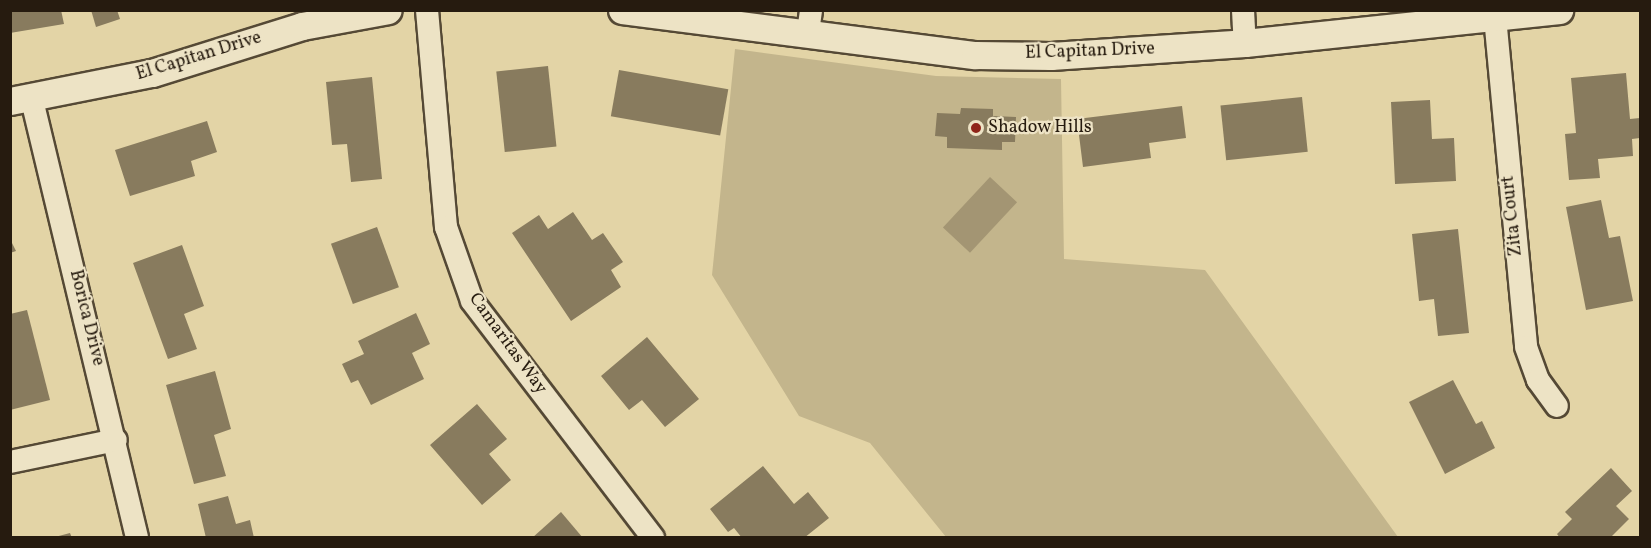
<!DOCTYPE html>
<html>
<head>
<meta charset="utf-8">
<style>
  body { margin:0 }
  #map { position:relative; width:1651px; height:548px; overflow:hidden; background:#e3d4a6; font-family:Vollkorn,serif }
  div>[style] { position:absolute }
  .green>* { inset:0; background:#c3b58c }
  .water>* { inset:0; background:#a39573; transform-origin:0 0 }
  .building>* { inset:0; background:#887b5e; transform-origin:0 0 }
  .roads { filter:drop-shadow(2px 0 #554935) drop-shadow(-2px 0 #554935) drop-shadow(0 2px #554935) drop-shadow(0 -2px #554935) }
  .minor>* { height:22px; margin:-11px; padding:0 11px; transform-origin:11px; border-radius:11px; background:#ede3c5 }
  .tertiary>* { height:27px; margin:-13.5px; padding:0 13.5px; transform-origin:13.5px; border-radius:13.5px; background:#ede3c5 }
  .dots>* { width:16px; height:16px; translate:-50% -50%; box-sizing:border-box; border:3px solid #ede3c5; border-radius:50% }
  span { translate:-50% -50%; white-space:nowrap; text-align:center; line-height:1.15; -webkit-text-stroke:4.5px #ede3c5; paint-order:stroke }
  .street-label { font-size:18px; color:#261b0f }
  .poi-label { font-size:18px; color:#261b0f }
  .left { translate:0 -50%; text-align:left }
  .frame { position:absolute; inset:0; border:12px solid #261b0f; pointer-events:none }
</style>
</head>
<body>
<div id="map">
  <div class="green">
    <div style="clip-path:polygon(735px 49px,936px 76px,1061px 79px,1064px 259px,1205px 270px,1398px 537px,946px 537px,870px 443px,799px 416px,712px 275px)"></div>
  </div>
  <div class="water">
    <div style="left:990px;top:177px;width:37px;height:69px;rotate:43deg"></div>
  </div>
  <div class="building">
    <div style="clip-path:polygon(10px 10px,61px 10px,64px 24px,10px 33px)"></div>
    <div style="clip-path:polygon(91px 10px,117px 10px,120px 19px,96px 27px)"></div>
    <div style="left:548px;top:66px;width:81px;height:52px;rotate:84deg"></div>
    <div style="left:619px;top:70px;width:111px;height:47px;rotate:10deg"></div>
    <div style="clip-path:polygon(1626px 73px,1630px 119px,1640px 118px,1640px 138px,1632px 139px,1633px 156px,1598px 159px,1600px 178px,1569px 180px,1565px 134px,1576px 133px,1571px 78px)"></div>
    <div style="clip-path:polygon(372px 77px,382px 179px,351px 182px,347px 144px,332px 145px,326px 82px)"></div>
    <div style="left:1302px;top:97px;width:55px;height:82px;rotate:84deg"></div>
    <div style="clip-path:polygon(1430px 100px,1432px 139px,1454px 138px,1456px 181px,1395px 184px,1391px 102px)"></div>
    <div style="clip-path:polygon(1182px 106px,1186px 138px,1149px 143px,1151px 158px,1083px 167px,1077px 119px)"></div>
    <div style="clip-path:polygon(961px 108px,993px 109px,993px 116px,1016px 117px,1015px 142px,1002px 142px,1002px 150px,947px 148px,947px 137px,935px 136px,937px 113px,960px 114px)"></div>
    <div style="clip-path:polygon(207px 121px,217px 152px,191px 161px,195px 176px,130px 196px,115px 150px)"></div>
    <div style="clip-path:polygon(1601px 200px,1609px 238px,1620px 236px,1633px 301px,1586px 310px,1566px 207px)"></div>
    <div style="clip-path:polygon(573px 212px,592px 240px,603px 233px,623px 262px,611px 270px,621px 287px,571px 321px,512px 233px,539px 215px,548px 229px)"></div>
    <div style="left:377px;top:227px;width:64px;height:49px;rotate:70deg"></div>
    <div style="clip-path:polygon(1458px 229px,1469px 333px,1438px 336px,1434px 299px,1419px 301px,1412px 234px)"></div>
    <div style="clip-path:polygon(10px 239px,16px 251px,10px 253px)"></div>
    <div style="clip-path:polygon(182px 245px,204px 306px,184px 314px,197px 349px,168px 359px,133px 263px)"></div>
    <div style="clip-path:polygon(27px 310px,50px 400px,10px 410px,10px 314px)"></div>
    <div style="clip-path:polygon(416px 313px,430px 344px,412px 353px,424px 379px,371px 405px,358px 380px,351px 383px,342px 364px,364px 354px,358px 341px)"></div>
    <div style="clip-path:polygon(647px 337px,699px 399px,665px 427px,642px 400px,629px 410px,601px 376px)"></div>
    <div style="clip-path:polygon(215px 371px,231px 429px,214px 435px,226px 476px,194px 484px,166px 385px)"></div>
    <div style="clip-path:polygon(1453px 380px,1476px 424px,1482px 421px,1495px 448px,1445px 474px,1409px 402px)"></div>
    <div style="clip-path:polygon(477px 404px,507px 439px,489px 454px,511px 480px,482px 505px,430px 445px)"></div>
    <div style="clip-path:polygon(763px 466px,794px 504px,808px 492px,829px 518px,804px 538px,742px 538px,734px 528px,728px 532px,710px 509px)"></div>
    <div style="clip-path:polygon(1611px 468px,1632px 491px,1616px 506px,1629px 519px,1610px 538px,1560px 538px,1557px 534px,1572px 519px,1565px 512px)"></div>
    <div style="clip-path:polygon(228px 496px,236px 524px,250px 520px,254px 538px,206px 538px,198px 504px)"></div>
    <div style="clip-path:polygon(561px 512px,583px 538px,532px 538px)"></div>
    <div style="clip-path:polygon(70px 533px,72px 538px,55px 538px,55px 537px)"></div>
  </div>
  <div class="roads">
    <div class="minor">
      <div style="left:427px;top:10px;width:218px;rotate:85deg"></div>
      <div style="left:446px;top:227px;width:78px;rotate:70.6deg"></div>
      <div style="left:472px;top:301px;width:298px;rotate:52.6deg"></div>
      <div style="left:1243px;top:10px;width:33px;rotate:87deg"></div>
      <div style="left:1495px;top:17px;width:331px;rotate:84.6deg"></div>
      <div style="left:1526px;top:347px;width:35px;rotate:70deg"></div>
      <div style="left:1538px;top:380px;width:32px;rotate:54deg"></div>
      <div style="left:808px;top:32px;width:22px;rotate:-82deg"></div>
      <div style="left:32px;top:100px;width:450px;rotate:76.5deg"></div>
      <div style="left:10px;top:462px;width:108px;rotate:-11.7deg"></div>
    </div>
    <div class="tertiary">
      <div style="left:622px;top:10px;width:356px;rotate:7.3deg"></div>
      <div style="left:975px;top:55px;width:76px;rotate:0.8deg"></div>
      <div style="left:1051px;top:56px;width:194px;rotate:-3.8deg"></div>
      <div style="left:1245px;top:43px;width:316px;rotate:-6deg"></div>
      <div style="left:10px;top:101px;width:145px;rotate:-11.2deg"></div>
      <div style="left:152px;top:73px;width:157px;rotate:-17.4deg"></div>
      <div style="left:302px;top:26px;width:87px;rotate:-10.5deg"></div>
    </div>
  </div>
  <div class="dots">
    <div style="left:976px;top:128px;background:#8f2418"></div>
  </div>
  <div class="street-label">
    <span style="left:1090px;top:52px;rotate:-2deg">El Capitan Drive</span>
    <span style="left:199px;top:57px;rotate:-17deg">El Capitan Drive</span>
    <span style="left:1513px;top:216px;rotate:-96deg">Zita Court</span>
    <span style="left:86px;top:318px;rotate:76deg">Borica Drive</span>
    <span style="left:507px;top:344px;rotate:54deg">Camaritas Way</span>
  </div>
  <div class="poi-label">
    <span class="left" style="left:988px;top:128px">Shadow Hills</span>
  </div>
  <div class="frame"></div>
</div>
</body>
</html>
